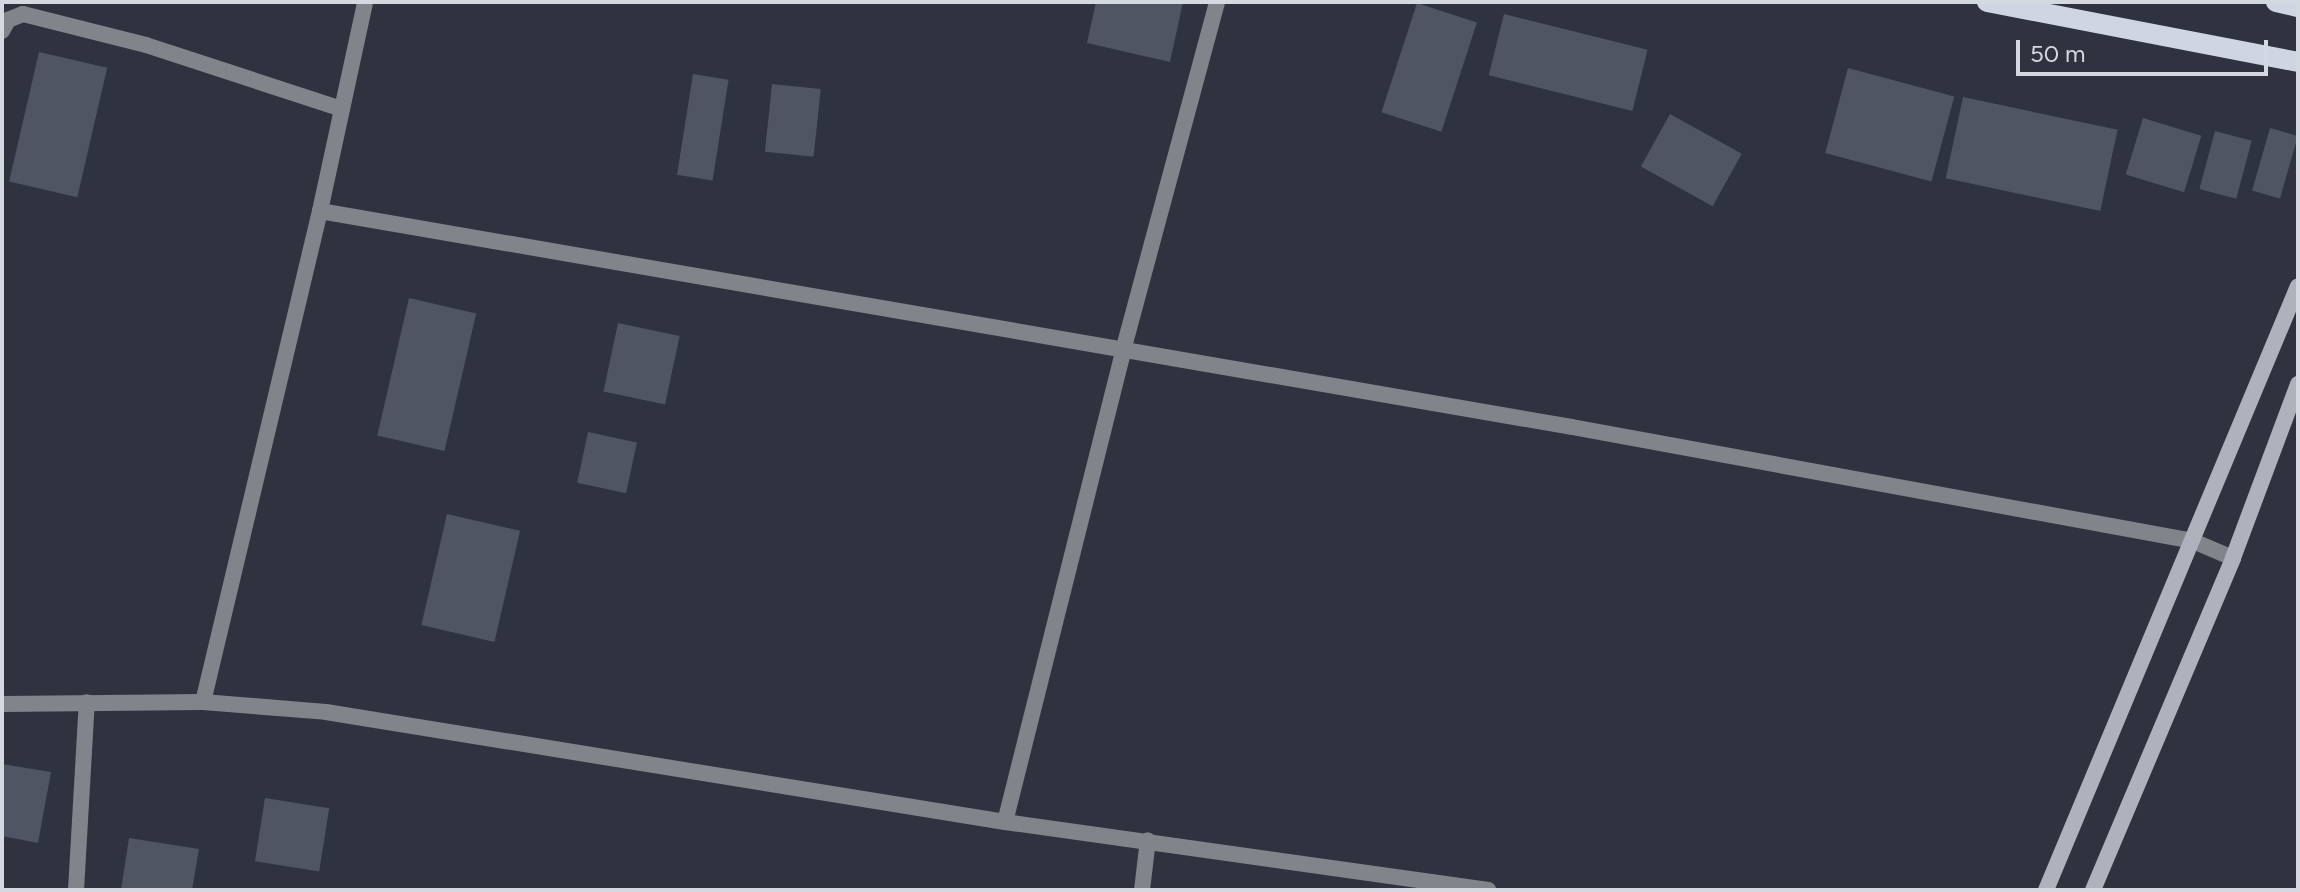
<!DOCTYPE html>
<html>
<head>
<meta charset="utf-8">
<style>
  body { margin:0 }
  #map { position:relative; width:2300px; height:892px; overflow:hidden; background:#2e333f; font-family:Figtree,sans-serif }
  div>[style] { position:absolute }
  .building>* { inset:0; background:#4f5563; transform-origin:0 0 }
  .lane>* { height:16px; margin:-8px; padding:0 8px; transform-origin:8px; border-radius:8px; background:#81848b }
  .street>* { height:16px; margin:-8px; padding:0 8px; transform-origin:8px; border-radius:8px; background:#81848b }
  .secondary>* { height:16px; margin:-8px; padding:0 8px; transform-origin:8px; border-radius:8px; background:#adb2bc }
  .primary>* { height:20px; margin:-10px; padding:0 10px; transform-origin:10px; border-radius:10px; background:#cfd5e3 }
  span { translate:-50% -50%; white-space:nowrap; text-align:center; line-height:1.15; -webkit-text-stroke:6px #2e333f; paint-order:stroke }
  .frame { position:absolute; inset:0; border:4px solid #d4d8e0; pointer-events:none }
  .scale { position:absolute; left:2016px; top:40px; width:252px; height:36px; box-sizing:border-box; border:4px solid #d4d8e0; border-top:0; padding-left:10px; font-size:24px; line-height:28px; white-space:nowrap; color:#d4d8e0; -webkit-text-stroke:6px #2e333f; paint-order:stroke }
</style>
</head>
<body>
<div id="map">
  <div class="building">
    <div style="clip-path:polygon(1096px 2px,1183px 2px,1170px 62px,1087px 43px)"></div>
    <div style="left:1417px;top:3px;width:63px;height:115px;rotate:18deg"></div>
    <div style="left:1504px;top:14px;width:148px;height:63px;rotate:14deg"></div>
    <div style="left:39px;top:52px;width:70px;height:133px;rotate:13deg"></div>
    <div style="left:1848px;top:68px;width:110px;height:88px;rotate:15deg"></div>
    <div style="left:693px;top:74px;width:36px;height:102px;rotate:9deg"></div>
    <div style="left:772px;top:84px;width:49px;height:68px;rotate:6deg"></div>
    <div style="left:1963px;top:97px;width:158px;height:83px;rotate:12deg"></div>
    <div style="left:1670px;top:114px;width:82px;height:60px;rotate:29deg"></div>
    <div style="left:2143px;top:118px;width:61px;height:59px;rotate:17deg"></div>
    <div style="left:2270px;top:128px;width:29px;height:65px;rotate:16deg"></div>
    <div style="left:2215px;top:131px;width:38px;height:60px;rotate:15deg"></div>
    <div style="left:409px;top:298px;width:69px;height:141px;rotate:13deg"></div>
    <div style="left:618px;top:323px;width:63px;height:70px;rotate:12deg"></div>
    <div style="left:588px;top:432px;width:50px;height:52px;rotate:12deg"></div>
    <div style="left:447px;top:514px;width:75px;height:114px;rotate:13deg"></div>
    <div style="clip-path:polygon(2px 764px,51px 772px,38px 843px,2px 836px)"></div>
    <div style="left:265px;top:798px;width:65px;height:64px;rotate:9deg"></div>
    <div style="clip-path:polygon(129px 838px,199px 849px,192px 890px,121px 890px)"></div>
  </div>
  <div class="lane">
    <div style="left:1005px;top:822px;width:490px;rotate:-75.9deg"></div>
    <div style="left:1124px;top:347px;width:357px;rotate:-74.9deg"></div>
  </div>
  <div class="street">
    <div style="left:2px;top:31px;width:13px;rotate:-61deg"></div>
    <div style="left:8px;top:20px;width:16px;rotate:-22deg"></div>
    <div style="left:23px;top:14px;width:127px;rotate:14.1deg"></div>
    <div style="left:146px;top:45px;width:206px;rotate:18.1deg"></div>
    <div style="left:320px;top:211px;width:1270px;rotate:9.79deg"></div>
    <div style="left:1572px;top:427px;width:631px;rotate:10.4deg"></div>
    <div style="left:2193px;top:541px;width:43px;rotate:23deg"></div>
    <div style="left:203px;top:702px;width:505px;rotate:-76.6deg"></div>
    <div style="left:320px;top:211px;width:214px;rotate:-77.8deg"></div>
    <div style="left:2px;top:704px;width:201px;rotate:-0.6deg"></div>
    <div style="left:203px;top:702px;width:123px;rotate:4.6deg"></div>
    <div style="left:326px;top:712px;width:688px;rotate:9.2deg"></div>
    <div style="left:1005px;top:822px;width:488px;rotate:8deg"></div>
    <div style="left:76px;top:890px;width:188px;rotate:-86.7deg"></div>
    <div style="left:1142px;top:890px;width:50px;rotate:-83.2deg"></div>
  </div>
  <div class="secondary">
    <div style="left:2046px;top:890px;width:654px;rotate:-67.35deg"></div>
    <div style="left:2093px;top:890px;width:360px;rotate:-67.1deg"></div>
    <div style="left:2233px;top:558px;width:186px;rotate:-69.5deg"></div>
  </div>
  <div class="primary">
    <div style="left:1987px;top:2px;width:317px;rotate:10.9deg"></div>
    <div style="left:2276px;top:2px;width:23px;rotate:13deg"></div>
  </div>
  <div class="frame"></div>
  <div class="scale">50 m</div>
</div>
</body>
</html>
